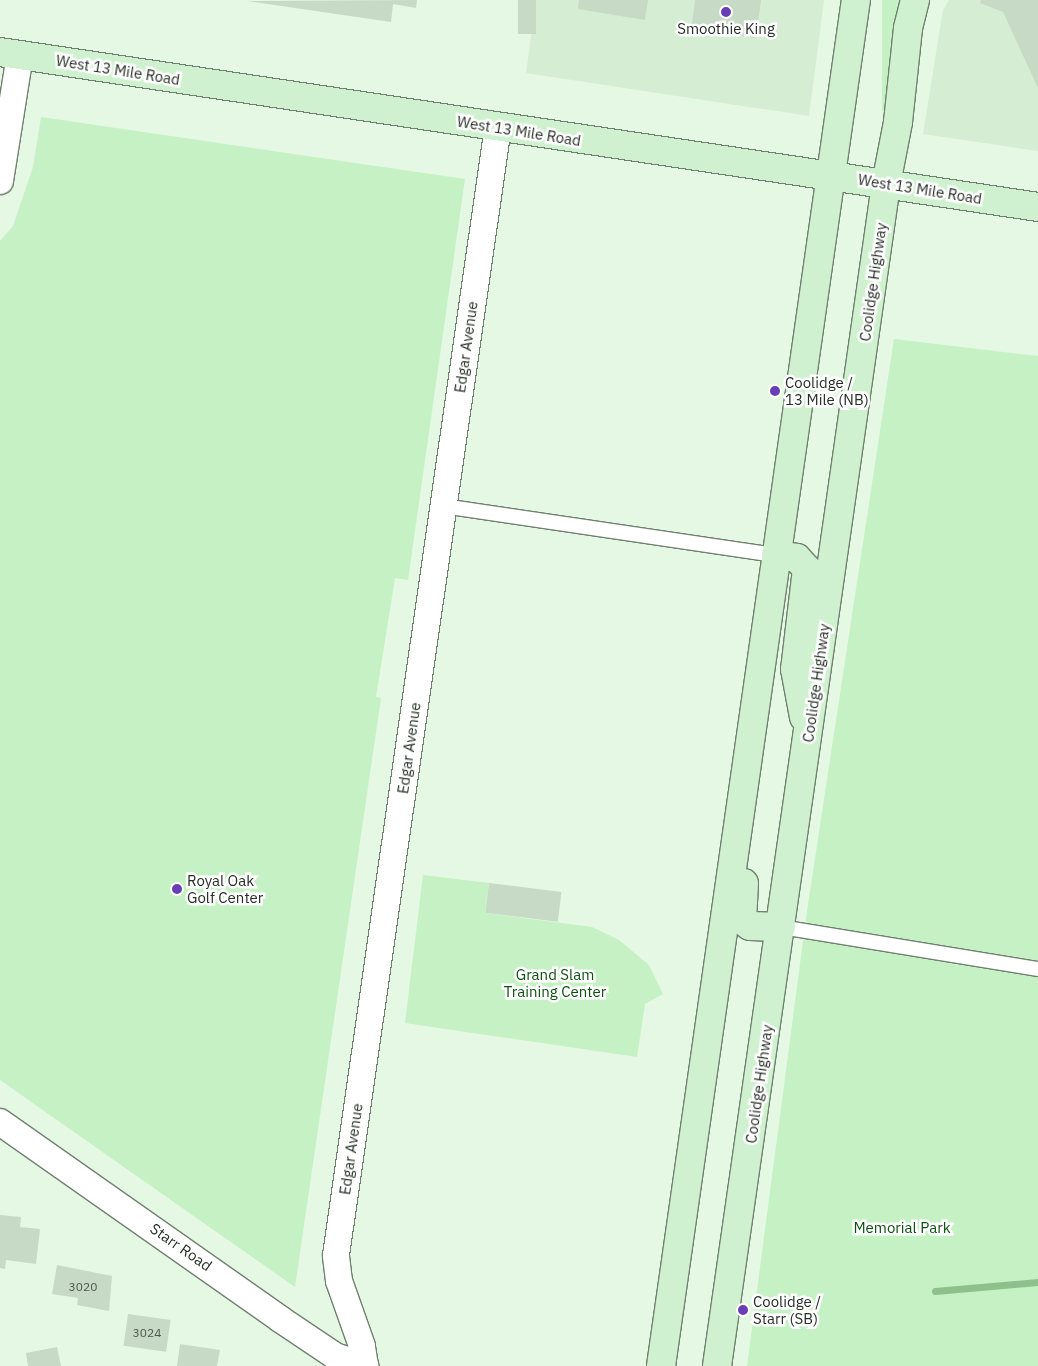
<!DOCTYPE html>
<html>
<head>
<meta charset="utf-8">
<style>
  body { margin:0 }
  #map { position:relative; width:1038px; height:1366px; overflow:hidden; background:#e4f8e3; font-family:"IBM Plex Sans",sans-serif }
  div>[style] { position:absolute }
  .built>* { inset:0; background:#d4edd3 }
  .green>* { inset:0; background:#c6f1c4; transform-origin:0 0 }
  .stream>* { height:7px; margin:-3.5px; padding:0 3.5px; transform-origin:3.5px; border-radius:3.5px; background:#8ec08c }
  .building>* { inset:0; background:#c7dac5; transform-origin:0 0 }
  .roads { filter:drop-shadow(1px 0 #6f806e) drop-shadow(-1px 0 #6f806e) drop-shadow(0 1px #6f806e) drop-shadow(0 -1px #6f806e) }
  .lane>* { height:14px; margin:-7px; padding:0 7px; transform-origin:7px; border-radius:7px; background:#fff }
  .street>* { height:26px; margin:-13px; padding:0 13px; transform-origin:13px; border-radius:13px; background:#fff }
  .secondary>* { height:28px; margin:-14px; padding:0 14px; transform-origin:14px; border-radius:14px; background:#d0f1d0 }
  .dots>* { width:14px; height:14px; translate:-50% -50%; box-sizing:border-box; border:2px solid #fff; border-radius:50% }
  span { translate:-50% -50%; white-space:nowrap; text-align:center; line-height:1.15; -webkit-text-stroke:5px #fff; paint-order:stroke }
  .number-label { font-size:12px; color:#4e584e }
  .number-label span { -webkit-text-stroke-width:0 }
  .poi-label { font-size:15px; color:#262d26 }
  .left { translate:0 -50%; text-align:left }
  .street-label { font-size:15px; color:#262d26 }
  .park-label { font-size:15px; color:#0a520e }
</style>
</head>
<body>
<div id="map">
  <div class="built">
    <div style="clip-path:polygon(536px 0,824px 0,809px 116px,526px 73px)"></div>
    <div style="clip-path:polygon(949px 0,1038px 0,1038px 151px,923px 134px,943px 10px)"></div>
  </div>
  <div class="green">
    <div style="left:882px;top:0;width:19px;height:111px"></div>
    <div style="clip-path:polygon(41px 117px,465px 179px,408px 580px,395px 578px,376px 697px,381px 698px,295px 1287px,0 1080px,0 241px,13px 226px,33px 167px)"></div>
    <div style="clip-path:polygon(894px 339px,1038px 356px,1038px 1366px,747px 1366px,807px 911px)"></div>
    <div style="clip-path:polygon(423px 875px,489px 883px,485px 913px,592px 927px,619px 940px,649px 965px,663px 994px,645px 1004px,637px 1057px,405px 1023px)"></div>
  </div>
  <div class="stream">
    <div style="left:935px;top:1291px;width:103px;rotate:-5deg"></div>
  </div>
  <div class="building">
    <div style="clip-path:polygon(417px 0,416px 8px,393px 4px,391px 22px,248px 1px)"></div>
    <div style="left:518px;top:0;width:18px;height:34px"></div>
    <div style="clip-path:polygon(579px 0,648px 0,645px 20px,578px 9px)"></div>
    <div style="clip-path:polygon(695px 0,761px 0,756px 38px,705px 31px,706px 26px,692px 24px)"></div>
    <div style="clip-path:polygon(981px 0,1038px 0,1038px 88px,1003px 12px,980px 3px)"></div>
    <div style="left:489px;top:883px;width:73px;height:30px;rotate:7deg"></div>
    <div style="clip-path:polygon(0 1215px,21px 1217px,20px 1227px,40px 1229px,36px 1264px,6px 1260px,5px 1269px,0 1268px)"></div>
    <div style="clip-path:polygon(57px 1265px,112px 1276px,109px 1311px,77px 1305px,78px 1298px,52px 1294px)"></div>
    <div style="left:128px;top:1314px;width:43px;height:32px;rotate:8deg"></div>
    <div style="clip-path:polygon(180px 1344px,220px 1350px,217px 1366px,177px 1366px)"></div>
    <div style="clip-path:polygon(57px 1347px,61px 1366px,28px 1366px,26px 1353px)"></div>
  </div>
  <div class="roads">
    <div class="lane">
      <div style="left:443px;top:506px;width:337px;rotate:8.4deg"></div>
      <div style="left:781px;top:927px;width:260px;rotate:9.3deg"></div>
    </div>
    <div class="street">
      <div style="left:0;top:181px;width:128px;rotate:-81deg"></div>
      <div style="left:0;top:1122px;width:342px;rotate:35.1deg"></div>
      <div style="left:280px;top:1319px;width:66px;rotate:33.9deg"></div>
      <div style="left:335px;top:1356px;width:32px;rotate:18deg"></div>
      <div style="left:365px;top:1366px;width:20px;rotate:-99deg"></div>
      <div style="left:362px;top:1346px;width:69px;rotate:-109.5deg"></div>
      <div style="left:339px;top:1281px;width:26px;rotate:-97deg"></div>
      <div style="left:336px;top:1255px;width:1140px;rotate:-81.83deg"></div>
    </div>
    <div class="secondary">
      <div style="left:0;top:52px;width:1050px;rotate:8.49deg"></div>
      <div style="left:776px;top:555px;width:21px;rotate:8deg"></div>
      <div style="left:797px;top:558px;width:15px;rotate:48deg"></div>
      <div style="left:807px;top:569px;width:101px;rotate:96.8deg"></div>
      <div style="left:795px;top:669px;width:49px;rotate:79.4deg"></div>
      <div style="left:744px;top:883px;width:37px;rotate:93deg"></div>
      <div style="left:742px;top:920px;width:10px;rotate:37deg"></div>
      <div style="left:750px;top:926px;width:31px;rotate:2deg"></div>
      <div style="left:661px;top:1366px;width:1380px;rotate:-81.88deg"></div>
      <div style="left:717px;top:1366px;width:1194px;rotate:-81.86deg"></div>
      <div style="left:886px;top:184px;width:63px;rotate:-79deg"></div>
      <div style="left:898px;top:122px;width:95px;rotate:-83.9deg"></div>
      <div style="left:908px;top:28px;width:29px;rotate:-76deg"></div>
    </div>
  </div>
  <div class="dots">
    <div style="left:726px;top:12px;background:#663fb7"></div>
    <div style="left:775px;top:391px;background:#663fb7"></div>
    <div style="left:177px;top:889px;background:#663fb7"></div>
    <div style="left:743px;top:1310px;background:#663fb7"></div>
  </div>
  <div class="number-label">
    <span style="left:83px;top:1287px">3020</span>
    <span style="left:147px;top:1333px">3024</span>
  </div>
  <div class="poi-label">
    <span style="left:726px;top:29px">Smoothie King</span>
    <span class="left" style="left:785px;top:391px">Coolidge /<br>13 Mile (NB)</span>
    <span class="left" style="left:187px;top:889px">Royal Oak<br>Golf Center</span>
    <span class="left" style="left:753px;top:1310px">Coolidge /<br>Starr (SB)</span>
  </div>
  <div class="street-label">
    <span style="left:118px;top:70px;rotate:9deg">West 13 Mile Road</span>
    <span style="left:519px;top:131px;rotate:9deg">West 13 Mile Road</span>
    <span style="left:920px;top:189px;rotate:9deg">West 13 Mile Road</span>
    <span style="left:873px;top:282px;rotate:-82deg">Coolidge Highway</span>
    <span style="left:466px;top:347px;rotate:-82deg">Edgar Avenue</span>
    <span style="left:816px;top:683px;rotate:-82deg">Coolidge Highway</span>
    <span style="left:409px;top:748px;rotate:-82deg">Edgar Avenue</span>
    <span style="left:759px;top:1084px;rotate:-82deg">Coolidge Highway</span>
    <span style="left:351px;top:1149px;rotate:-82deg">Edgar Avenue</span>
    <span style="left:181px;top:1247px;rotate:35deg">Starr Road</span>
  </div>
  <div class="park-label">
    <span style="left:555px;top:983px">Grand Slam<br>Training Center</span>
    <span style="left:902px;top:1228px">Memorial Park</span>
  </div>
</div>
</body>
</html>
